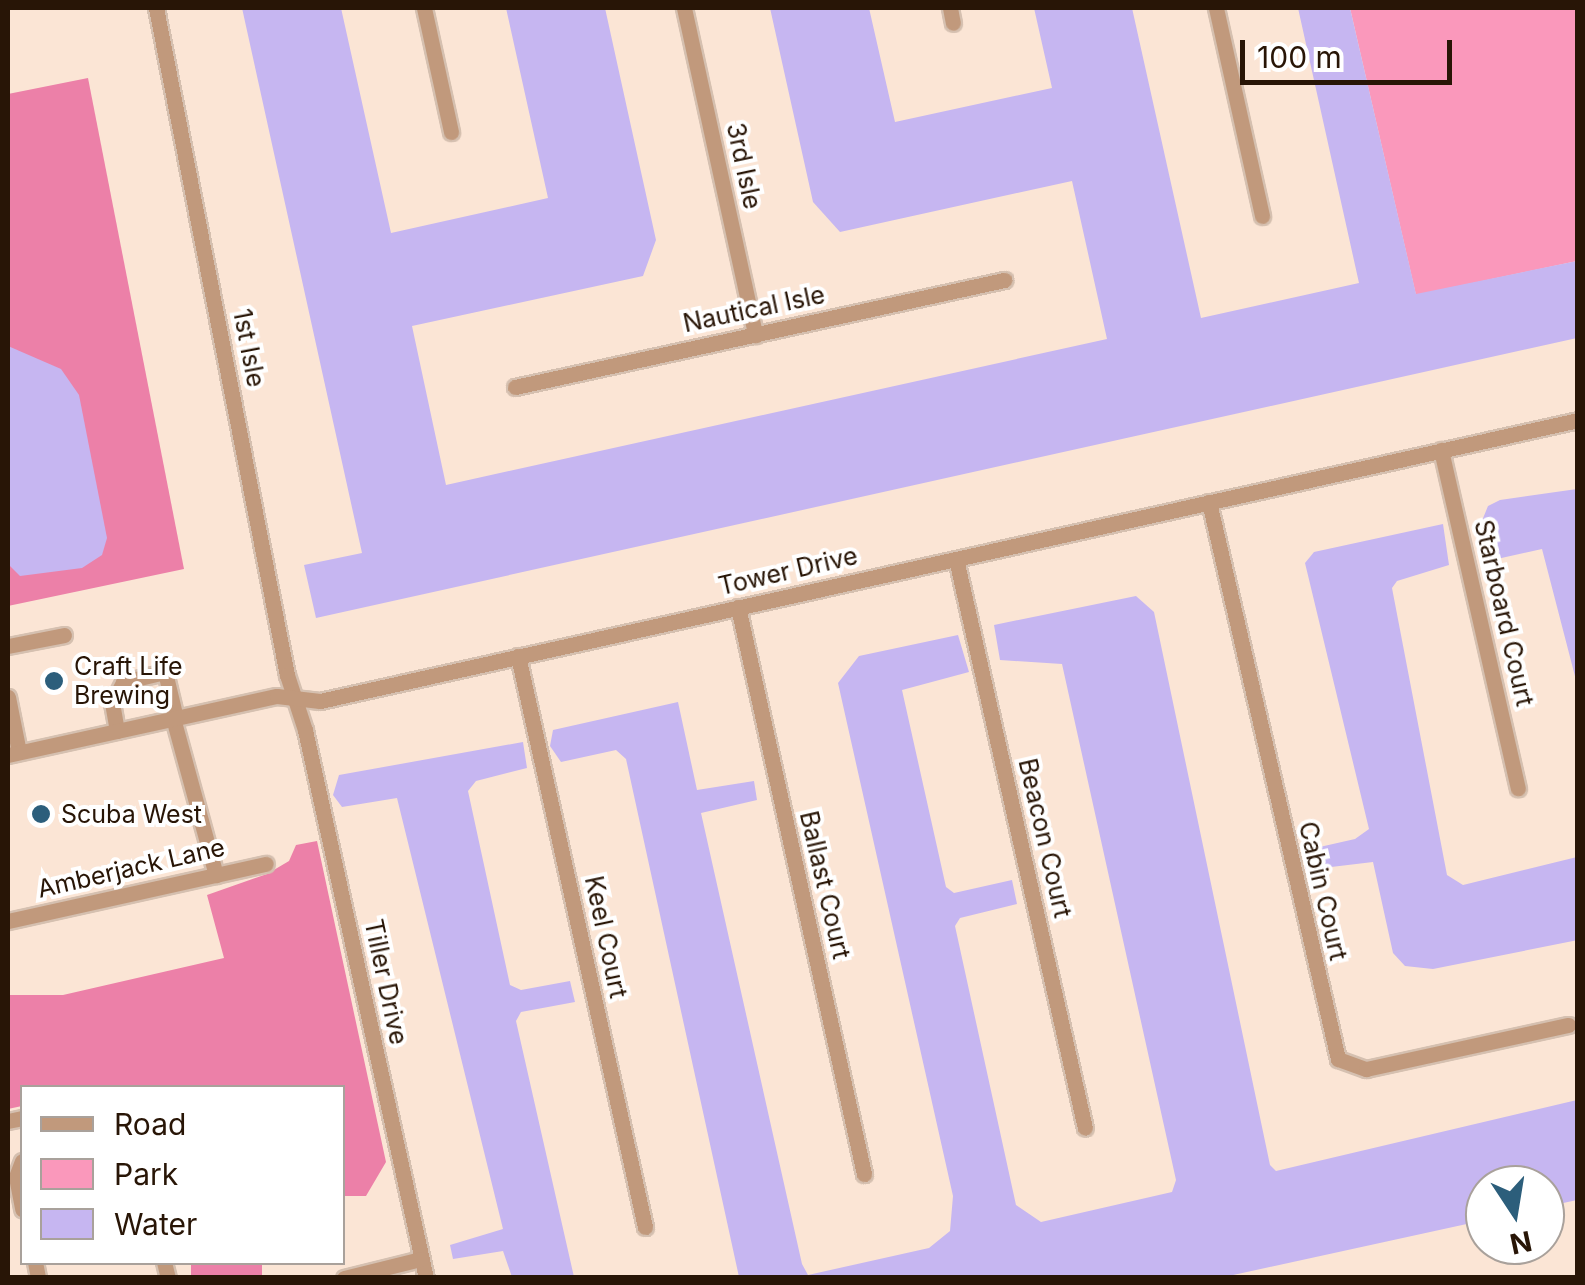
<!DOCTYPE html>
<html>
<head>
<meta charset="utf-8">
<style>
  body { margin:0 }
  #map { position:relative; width:1585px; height:1285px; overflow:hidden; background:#fbe5d5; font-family:Inter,sans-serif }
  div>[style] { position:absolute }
  .green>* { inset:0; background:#fa98bb }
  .forest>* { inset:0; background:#ec80a8; transform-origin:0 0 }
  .water>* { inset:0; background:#c6b6f1 }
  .roads { filter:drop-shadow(2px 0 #d5c0b0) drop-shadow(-2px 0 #d5c0b0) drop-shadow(0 2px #d5c0b0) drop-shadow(0 -2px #d5c0b0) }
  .minor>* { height:15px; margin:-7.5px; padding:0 7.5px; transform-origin:7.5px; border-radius:7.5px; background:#c1997c }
  .dots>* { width:28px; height:28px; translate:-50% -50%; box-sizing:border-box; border:5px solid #fff; border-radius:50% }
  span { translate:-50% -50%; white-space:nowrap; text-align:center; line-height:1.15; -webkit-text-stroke:8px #fff; paint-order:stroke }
  .street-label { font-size:25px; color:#281506 }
  .poi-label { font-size:25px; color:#281506 }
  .left { translate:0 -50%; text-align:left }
  .frame { position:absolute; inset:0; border:10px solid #281506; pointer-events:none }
  .legend { position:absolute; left:20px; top:1085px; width:325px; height:180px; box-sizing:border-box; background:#fff; border:2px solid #a9a19b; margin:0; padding:12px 18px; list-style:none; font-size:30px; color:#281506 }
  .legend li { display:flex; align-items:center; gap:20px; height:50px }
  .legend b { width:50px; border:2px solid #a9a19b }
  .north { position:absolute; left:1465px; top:1165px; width:100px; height:100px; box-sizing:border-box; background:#fff; border:2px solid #a9a19b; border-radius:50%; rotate:168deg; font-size:28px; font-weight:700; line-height:40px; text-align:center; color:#281506 }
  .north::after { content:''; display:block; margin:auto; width:35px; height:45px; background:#2c5e7b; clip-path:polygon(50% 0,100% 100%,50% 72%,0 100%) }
  .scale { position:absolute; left:1240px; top:40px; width:212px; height:45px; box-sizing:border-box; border:5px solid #281506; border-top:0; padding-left:12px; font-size:30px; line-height:35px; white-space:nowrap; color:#281506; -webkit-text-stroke:8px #fff; paint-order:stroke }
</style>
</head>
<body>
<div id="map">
  <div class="green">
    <div style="clip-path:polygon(1350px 8px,1577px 8px,1577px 261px,1416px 295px)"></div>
  </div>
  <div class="forest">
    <div style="clip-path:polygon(88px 78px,184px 569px,8px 606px,8px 94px)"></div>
    <div style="clip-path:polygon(317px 841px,386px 1162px,366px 1196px,343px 1196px,342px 1088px,22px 1088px,22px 1106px,8px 1109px,8px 995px,63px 995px,224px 958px,207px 895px,267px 874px,289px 861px,296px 845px)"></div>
    <div style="left:191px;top:1263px;width:71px;height:14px"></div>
  </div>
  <div class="water">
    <div style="clip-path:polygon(242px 8px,341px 8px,391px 233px,548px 198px,506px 8px,605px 8px,656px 240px,643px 276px,412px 326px,446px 485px,1107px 339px,1072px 181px,840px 232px,813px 202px,770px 8px,869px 8px,895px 122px,1052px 88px,1034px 8px,1132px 8px,1201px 318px,1359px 283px,1298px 8px,1350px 8px,1416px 294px,1577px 261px,1577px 338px,316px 618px,304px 565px,362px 553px)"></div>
    <div style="clip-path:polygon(8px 346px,61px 369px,79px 395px,107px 538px,102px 555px,82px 568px,20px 576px,10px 566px)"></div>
    <div style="clip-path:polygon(1577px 489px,1578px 489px,1577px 684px,1542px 549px,1488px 561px,1477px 533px,1488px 506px,1500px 500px)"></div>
    <div style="clip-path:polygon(1443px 524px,1449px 565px,1397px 581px,1392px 588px,1447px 875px,1463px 885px,1577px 857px,1578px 940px,1433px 969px,1405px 966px,1393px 953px,1373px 862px,1306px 870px,1302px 851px,1355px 839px,1369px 829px,1305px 563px,1314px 552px)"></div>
    <div style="clip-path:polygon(1136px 596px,1154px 612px,1270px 1165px,1276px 1171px,1577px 1100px,1577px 1200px,1545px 1207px,1545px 1185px,1485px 1185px,1485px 1220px,1224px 1277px,739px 1277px,626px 759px,616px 750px,561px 762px,550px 746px,553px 730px,678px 702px,697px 790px,754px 781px,757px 800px,701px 813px,802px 1264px,808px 1275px,929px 1248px,950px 1231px,953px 1196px,838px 683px,859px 656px,958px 635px,969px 672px,902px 690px,946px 887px,954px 893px,1012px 880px,1017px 904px,960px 918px,955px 926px,1016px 1205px,1041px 1222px,1172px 1192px,1176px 1180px,1062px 664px,1000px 660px,994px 625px)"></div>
    <div style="clip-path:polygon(523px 742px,527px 768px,476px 781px,468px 791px,510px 985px,521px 990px,570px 981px,575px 1002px,521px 1012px,516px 1021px,574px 1277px,512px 1277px,503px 1251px,453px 1259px,450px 1245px,503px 1229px,397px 798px,342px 807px,333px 795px,339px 775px)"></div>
  </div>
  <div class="roads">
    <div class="minor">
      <div style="left:156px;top:8px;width:680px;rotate:78.89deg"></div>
      <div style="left:287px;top:675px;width:58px;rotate:71.9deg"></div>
      <div style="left:305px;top:730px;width:561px;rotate:77.55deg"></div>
      <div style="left:424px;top:8px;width:127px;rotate:77.7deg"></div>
      <div style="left:684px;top:8px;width:335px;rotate:77.7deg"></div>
      <div style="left:950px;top:8px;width:15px;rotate:79deg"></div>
      <div style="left:1216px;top:8px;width:213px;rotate:77.5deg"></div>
      <div style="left:515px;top:387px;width:501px;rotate:-12.34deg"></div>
      <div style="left:1441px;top:450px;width:347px;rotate:77.2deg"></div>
      <div style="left:1209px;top:502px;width:572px;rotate:76.96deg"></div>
      <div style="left:1338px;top:1059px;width:30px;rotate:20deg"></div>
      <div style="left:1366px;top:1069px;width:207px;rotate:-12.3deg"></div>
      <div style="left:956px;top:559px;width:583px;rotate:77.23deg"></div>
      <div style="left:738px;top:607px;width:581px;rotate:77.47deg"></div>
      <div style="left:8px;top:646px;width:57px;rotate:-11.1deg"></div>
      <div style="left:518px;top:656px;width:585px;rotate:77.46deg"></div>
      <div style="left:8px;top:697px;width:56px;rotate:78.7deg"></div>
      <div style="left:173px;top:718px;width:163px;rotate:74.7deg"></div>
      <div style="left:117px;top:731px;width:27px;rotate:-100deg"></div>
      <div style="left:112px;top:704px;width:25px;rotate:-63deg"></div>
      <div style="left:123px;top:682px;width:43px;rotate:-13.4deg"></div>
      <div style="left:165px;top:672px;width:47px;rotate:76.6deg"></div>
      <div style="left:8px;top:755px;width:275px;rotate:-12.4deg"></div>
      <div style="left:277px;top:696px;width:43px;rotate:6.6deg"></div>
      <div style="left:320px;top:701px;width:1289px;rotate:-12.59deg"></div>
      <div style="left:8px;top:921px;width:264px;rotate:-12.5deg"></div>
      <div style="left:8px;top:1121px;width:14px;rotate:-12deg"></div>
      <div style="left:22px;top:1161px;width:17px;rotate:111deg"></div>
      <div style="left:16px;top:1177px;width:33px;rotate:79deg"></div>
      <div style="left:35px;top:1262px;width:16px;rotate:79deg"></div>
      <div style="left:164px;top:1262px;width:16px;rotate:76deg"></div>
      <div style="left:344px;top:1278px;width:79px;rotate:-13.9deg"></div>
    </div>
  </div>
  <div class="dots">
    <div style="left:54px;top:681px;background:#2c5e7b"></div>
    <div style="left:41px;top:814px;background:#2c5e7b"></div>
  </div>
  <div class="street-label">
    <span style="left:744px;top:166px;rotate:78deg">3rd Isle</span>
    <span style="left:754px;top:309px;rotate:-12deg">Nautical Isle</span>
    <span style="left:249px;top:348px;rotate:79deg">1st Isle</span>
    <span style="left:788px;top:571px;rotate:-13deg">Tower Drive</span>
    <span style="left:1504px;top:613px;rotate:77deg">Starboard Court</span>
    <span style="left:1045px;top:838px;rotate:77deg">Beacon Court</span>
    <span style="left:131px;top:868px;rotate:-13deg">Amberjack Lane</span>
    <span style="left:825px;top:885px;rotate:77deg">Ballast Court</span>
    <span style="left:1323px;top:891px;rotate:77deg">Cabin Court</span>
    <span style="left:606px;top:937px;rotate:78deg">Keel Court</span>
    <span style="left:386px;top:982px;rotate:78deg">Tiller Drive</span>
  </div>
  <div class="poi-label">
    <span class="left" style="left:74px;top:681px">Craft Life<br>Brewing</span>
    <span class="left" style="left:61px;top:814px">Scuba West</span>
  </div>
  <div class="frame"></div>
  <ul class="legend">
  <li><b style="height:12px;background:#c1997c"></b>Road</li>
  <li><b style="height:28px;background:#fa98bb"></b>Park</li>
  <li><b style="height:28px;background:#c6b6f1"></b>Water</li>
  </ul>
  <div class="north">N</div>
  <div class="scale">100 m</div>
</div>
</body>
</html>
